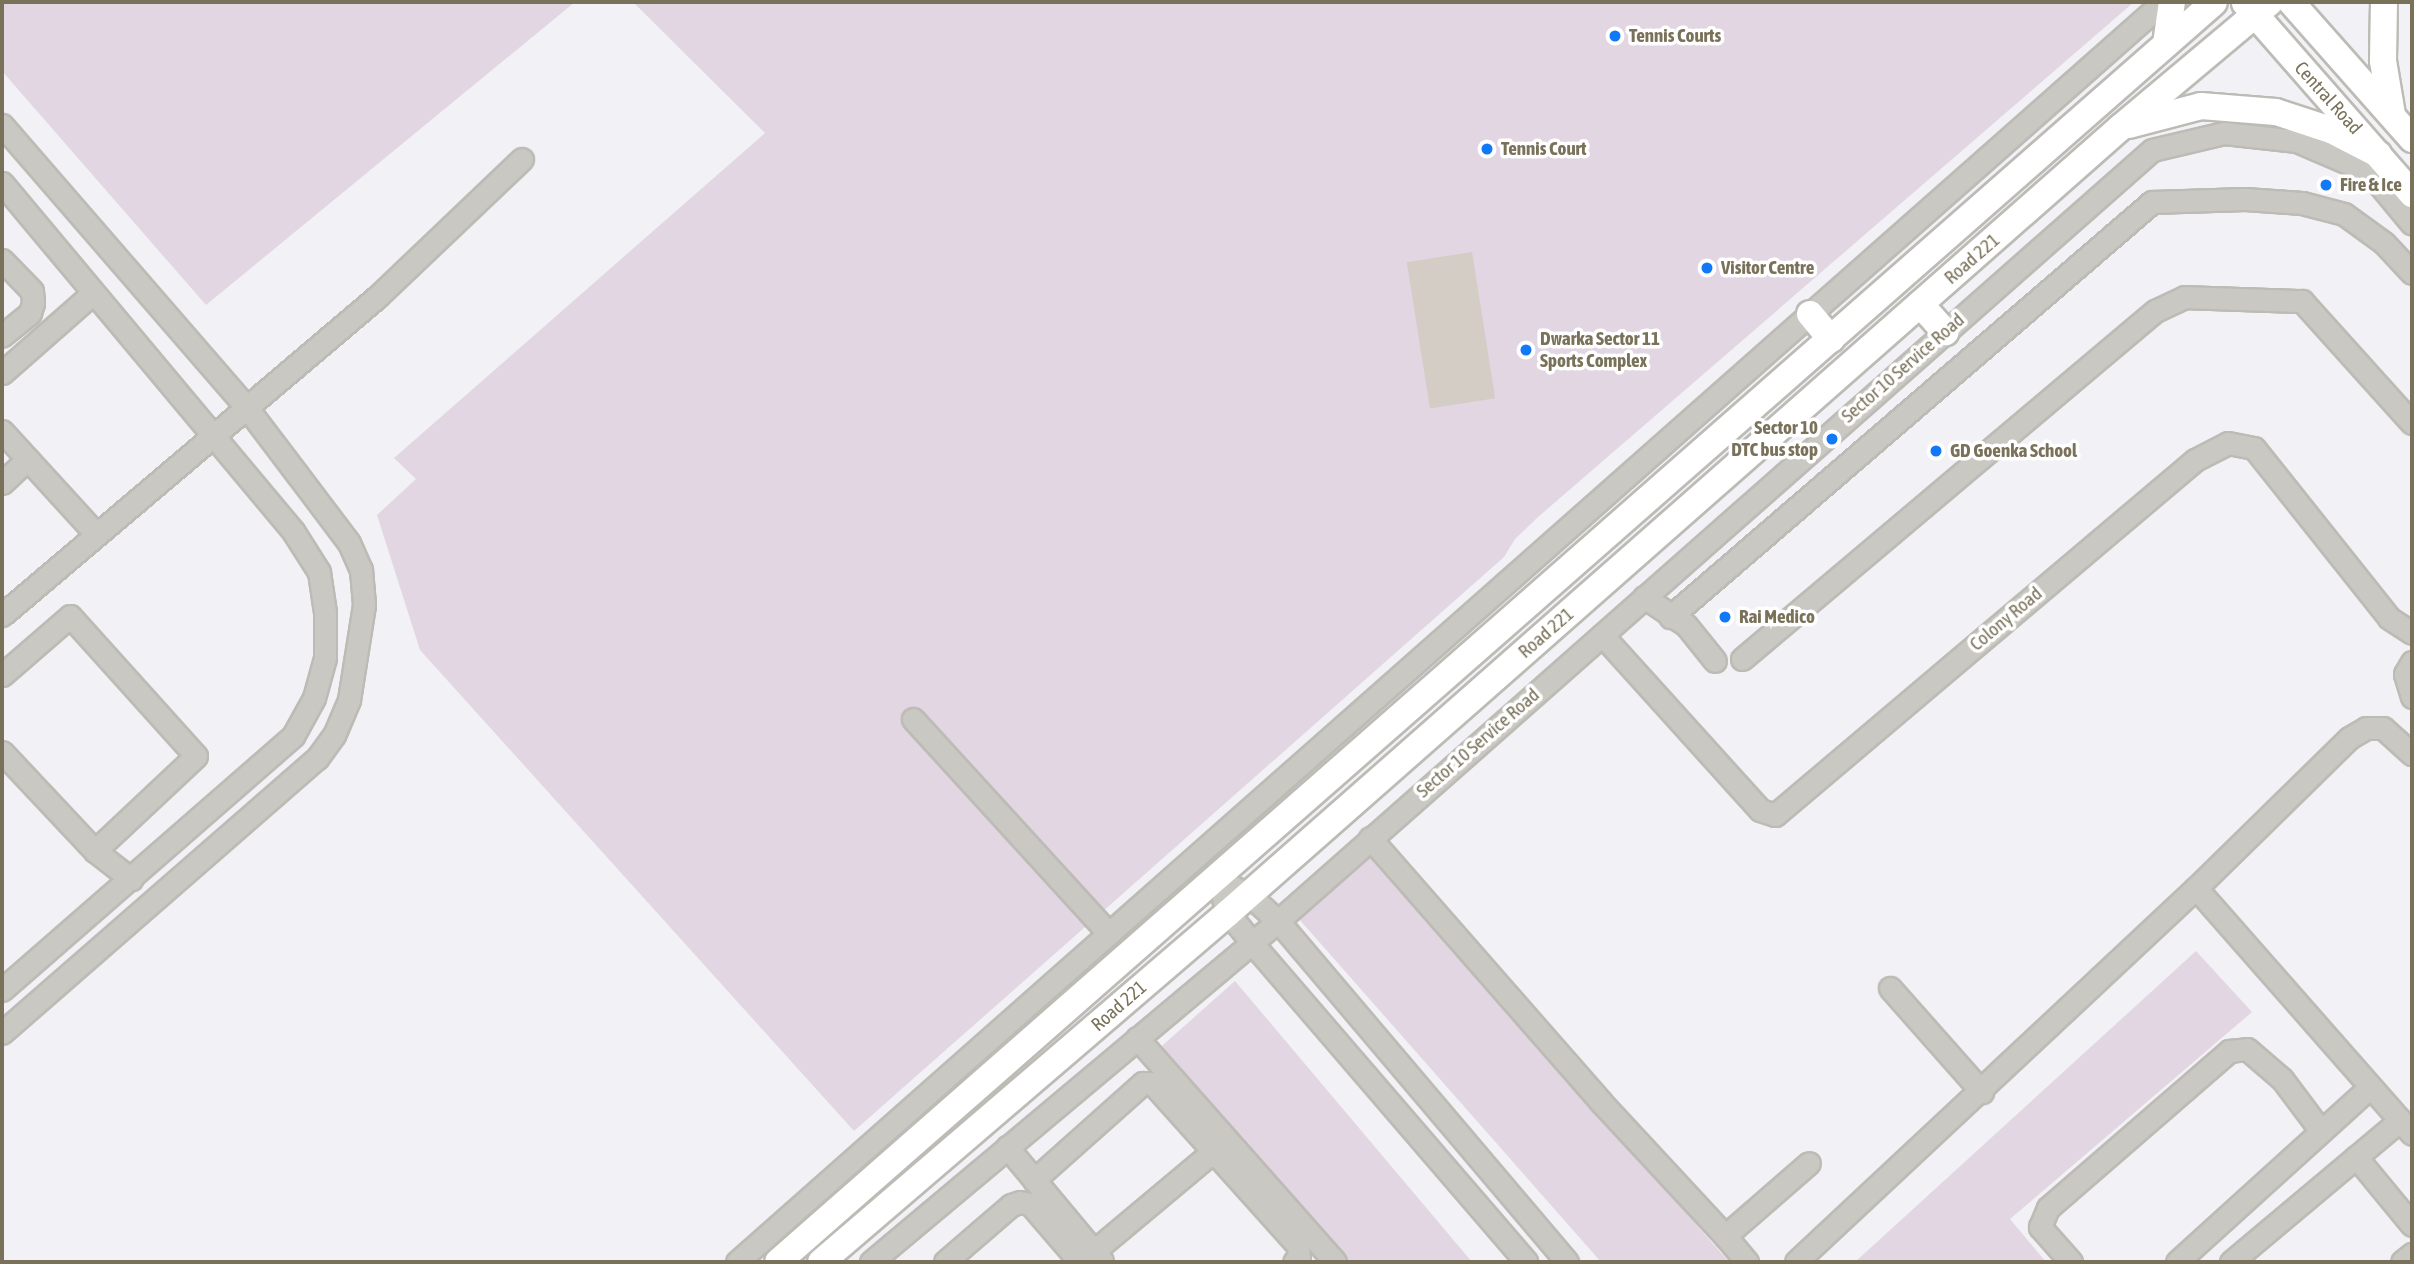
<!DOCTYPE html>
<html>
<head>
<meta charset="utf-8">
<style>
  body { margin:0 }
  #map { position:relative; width:2414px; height:1264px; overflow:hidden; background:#f2f1f5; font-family:"Asap Condensed",sans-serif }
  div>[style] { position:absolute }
  .green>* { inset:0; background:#e1d6e2 }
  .water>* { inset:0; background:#d3cdc5; transform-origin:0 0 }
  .roads { filter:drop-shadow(2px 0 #bdbbb5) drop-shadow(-2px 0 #bdbbb5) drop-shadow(0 2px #bdbbb5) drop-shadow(0 -2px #bdbbb5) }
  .minor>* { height:21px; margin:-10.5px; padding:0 10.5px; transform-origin:10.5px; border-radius:10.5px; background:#cac8c2 }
  .major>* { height:26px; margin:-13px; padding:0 13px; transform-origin:13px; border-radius:13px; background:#fff }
  .dots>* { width:19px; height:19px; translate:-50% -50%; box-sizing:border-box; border:4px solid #fff; border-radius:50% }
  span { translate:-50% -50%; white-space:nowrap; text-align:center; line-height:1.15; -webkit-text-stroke:7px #fff; paint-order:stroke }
  .poi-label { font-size:19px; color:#797159; font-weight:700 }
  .left { translate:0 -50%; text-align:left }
  .right { translate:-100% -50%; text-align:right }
  .street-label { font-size:19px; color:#797159 }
  .frame { position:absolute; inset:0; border:4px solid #797159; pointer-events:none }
</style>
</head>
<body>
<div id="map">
  <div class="green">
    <div style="clip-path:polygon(2px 2px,575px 2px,206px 305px,2px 71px)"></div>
    <div style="clip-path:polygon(633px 2px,2134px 2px,1538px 517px,1515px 539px,1504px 557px,854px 1131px,420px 650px,377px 515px,416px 479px,394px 458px,765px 133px)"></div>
    <div style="clip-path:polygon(1372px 856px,1729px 1262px,1601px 1262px,1299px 919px)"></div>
    <div style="clip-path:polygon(2196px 951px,2252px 1012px,2010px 1219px,2046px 1262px,1855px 1262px)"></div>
    <div style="clip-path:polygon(1235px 981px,1472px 1262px,1338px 1262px,1155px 1052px)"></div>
  </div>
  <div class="water">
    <div style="left:1472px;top:252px;width:148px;height:66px;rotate:81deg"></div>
  </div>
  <div class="roads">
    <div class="minor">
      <div style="left:2px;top:125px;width:374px;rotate:49.1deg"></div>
      <div style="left:247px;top:408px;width:83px;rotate:52.9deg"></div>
      <div style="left:297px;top:474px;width:86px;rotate:53deg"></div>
      <div style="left:349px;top:543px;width:30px;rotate:66deg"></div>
      <div style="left:361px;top:570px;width:35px;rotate:85deg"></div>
      <div style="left:364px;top:605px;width:96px;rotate:99deg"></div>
      <div style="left:349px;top:700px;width:38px;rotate:113deg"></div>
      <div style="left:334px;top:735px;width:29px;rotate:126deg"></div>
      <div style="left:317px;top:758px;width:418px;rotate:138.9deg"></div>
      <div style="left:2px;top:183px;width:454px;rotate:50.1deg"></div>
      <div style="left:293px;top:531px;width:49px;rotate:57.6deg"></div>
      <div style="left:319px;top:572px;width:40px;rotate:81.5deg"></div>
      <div style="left:325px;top:612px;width:46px;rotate:90deg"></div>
      <div style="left:325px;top:658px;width:41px;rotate:105.4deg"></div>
      <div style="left:314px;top:698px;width:43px;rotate:118.9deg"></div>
      <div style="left:293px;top:736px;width:386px;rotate:138.9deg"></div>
      <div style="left:2px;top:260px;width:43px;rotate:45.9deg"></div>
      <div style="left:32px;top:291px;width:12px;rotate:85deg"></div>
      <div style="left:33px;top:303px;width:10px;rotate:107deg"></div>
      <div style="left:30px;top:313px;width:36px;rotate:141deg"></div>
      <div style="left:2px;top:373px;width:121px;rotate:-41.3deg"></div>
      <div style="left:2px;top:431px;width:139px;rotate:47.6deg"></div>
      <div style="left:2px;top:483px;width:35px;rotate:-43deg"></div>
      <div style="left:1644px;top:597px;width:50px;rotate:33.7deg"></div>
      <div style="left:1686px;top:625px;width:46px;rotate:51.1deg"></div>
      <div style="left:2px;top:615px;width:492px;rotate:-40.3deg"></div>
      <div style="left:377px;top:297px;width:200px;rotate:-43.6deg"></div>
      <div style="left:1670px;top:617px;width:636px;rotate:-40.73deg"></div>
      <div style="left:2152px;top:202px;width:93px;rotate:-1.8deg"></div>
      <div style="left:2245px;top:199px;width:57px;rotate:4deg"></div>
      <div style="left:2302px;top:203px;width:43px;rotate:14.7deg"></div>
      <div style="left:2344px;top:214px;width:49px;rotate:35.9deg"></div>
      <div style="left:2384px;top:243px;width:41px;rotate:47deg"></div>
      <div style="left:1602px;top:635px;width:236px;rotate:47.9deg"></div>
      <div style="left:1760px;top:810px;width:16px;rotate:18deg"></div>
      <div style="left:1775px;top:815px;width:550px;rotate:-40.21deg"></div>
      <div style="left:2195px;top:460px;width:37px;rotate:-27deg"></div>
      <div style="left:2228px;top:443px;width:26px;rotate:11deg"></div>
      <div style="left:2254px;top:448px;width:217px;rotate:51.5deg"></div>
      <div style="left:2389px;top:618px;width:27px;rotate:33deg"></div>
      <div style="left:1742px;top:659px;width:540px;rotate:-40.12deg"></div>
      <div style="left:2155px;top:311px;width:33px;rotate:-25deg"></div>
      <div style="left:2185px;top:297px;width:117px;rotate:2deg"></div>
      <div style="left:2302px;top:301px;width:164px;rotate:48deg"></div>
      <div style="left:2412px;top:662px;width:14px;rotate:120deg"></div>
      <div style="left:2405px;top:674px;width:24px;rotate:73deg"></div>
      <div style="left:2px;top:675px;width:90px;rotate:-40.9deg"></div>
      <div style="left:70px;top:616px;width:188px;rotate:48deg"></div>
      <div style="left:196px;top:756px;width:139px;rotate:136.8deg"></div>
      <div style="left:913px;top:719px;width:291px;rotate:47.6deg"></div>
      <div style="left:2px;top:752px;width:136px;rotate:46.8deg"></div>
      <div style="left:95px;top:851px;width:46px;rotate:37.9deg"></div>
      <div style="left:1370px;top:838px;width:351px;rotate:48.8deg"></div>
      <div style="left:1601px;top:1102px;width:183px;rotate:47.2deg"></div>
      <div style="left:1217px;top:879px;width:34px;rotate:26deg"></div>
      <div style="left:1248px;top:894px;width:40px;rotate:42deg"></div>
      <div style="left:1278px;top:921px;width:447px;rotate:49.7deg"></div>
      <div style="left:2196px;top:888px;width:214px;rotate:-44.4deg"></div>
      <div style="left:2349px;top:738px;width:20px;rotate:-30deg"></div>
      <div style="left:2366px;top:728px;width:17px"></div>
      <div style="left:2383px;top:728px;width:39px;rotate:42deg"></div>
      <div style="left:1223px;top:899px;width:15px;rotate:70deg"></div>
      <div style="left:1228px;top:913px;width:38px;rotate:51deg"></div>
      <div style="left:1252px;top:943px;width:421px;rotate:49.3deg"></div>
      <div style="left:1890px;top:988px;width:139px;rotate:48.5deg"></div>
      <div style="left:1137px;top:1038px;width:299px;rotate:48.5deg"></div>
      <div style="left:1007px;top:1147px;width:148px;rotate:50.2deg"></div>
      <div style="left:2356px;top:1157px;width:88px;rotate:50.5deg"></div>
      <div style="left:1034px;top:1180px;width:146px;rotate:-41.7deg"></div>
      <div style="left:1143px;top:1083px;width:9px"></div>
      <div style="left:1152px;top:1083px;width:219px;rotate:48.1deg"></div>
      <div style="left:1298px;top:1246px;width:12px;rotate:85deg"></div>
      <div style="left:1299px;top:1258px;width:6px;rotate:141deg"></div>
      <div style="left:1094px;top:1251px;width:158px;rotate:-39.9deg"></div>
      <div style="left:737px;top:1262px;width:1903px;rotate:-41.46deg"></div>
      <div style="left:871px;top:1262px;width:531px;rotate:-39.96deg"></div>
      <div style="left:1278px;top:921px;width:1165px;rotate:-41.42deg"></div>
      <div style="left:2152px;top:150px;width:74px;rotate:-13.3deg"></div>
      <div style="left:2224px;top:133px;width:73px;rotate:6.3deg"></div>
      <div style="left:2297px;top:141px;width:78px;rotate:23.3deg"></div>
      <div style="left:2369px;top:172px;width:67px;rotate:50.4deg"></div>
      <div style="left:945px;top:1262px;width:87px;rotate:-40.8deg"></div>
      <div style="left:1011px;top:1205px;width:9px;rotate:-18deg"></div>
      <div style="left:1020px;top:1202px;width:10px;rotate:11deg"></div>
      <div style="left:1030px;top:1204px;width:77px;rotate:49.2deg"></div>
      <div style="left:1747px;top:1262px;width:34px;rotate:-130deg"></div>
      <div style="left:1725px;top:1236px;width:111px;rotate:-41deg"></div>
      <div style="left:1796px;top:1262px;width:548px;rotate:-43.08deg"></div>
      <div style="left:2196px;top:888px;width:327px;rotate:48.7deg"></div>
      <div style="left:2071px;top:1262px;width:47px;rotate:-131.5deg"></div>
      <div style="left:2040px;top:1227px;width:21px;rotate:-67deg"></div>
      <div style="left:2048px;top:1208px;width:240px;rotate:-40.9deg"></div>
      <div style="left:2229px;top:1051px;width:18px;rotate:-6deg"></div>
      <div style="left:2247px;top:1049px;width:46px;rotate:40.6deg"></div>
      <div style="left:2282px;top:1079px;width:65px;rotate:53.1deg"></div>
      <div style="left:2177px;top:1262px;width:261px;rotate:-42.2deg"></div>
      <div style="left:2231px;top:1262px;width:221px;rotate:-40deg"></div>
      <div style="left:2402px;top:1262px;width:13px;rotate:-39deg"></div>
    </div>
    <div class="major">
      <div style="left:2291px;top:2px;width:183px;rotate:48.5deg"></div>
      <div style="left:2384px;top:2px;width:59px;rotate:91deg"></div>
      <div style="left:2383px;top:61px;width:55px;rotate:80.5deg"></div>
      <div style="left:2245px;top:3px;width:254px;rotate:48.8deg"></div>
      <div style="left:2166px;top:44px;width:42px;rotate:-81.9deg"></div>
      <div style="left:2129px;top:125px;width:74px;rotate:-14.8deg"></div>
      <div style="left:2201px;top:106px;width:75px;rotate:4.6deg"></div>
      <div style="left:2276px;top:112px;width:58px;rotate:18.1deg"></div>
      <div style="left:2331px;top:130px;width:53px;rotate:27.1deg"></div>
      <div style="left:1920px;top:304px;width:38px;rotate:48deg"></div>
      <div style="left:1810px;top:314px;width:33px;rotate:50deg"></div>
      <div style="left:778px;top:1262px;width:1910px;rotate:-41.26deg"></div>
      <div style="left:821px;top:1262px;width:536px;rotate:-40.61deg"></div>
      <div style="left:1228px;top:913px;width:1190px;rotate:-41.35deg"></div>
      <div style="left:2121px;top:127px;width:194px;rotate:-40deg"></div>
    </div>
  </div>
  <div class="dots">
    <div style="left:1615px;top:36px;background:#1179f6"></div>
    <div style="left:1487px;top:149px;background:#1179f6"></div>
    <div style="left:2326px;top:185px;background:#1179f6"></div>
    <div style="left:1707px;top:268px;background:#1179f6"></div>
    <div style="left:1526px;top:350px;background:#1179f6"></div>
    <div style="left:1832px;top:439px;background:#1179f6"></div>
    <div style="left:1936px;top:451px;background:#1179f6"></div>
    <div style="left:1725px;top:617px;background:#1179f6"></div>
  </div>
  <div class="poi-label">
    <span class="left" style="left:1629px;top:36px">Tennis Courts</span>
    <span class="left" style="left:1501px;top:149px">Tennis Court</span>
    <span class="left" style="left:2340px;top:185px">Fire &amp; Ice</span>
    <span class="left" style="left:1721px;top:268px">Visitor Centre</span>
    <span class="left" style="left:1540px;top:350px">Dwarka Sector 11<br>Sports Complex</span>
    <span class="right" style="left:1818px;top:439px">Sector 10<br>DTC bus stop</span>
    <span class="left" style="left:1950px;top:451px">GD Goenka School</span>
    <span class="left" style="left:1739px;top:617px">Rai Medico</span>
  </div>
  <div class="street-label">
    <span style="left:2328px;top:98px;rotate:48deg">Central Road</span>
    <span style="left:1972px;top:259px;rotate:-41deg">Road 221</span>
    <span style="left:1903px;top:368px;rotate:-41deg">Sector 10 Service Road</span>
    <span style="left:2006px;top:619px;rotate:-40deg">Colony Road</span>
    <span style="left:1546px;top:633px;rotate:-41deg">Road 221</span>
    <span style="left:1478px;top:743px;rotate:-41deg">Sector 10 Service Road</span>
    <span style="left:1119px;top:1006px;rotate:-41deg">Road 221</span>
  </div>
  <div class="frame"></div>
</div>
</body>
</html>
